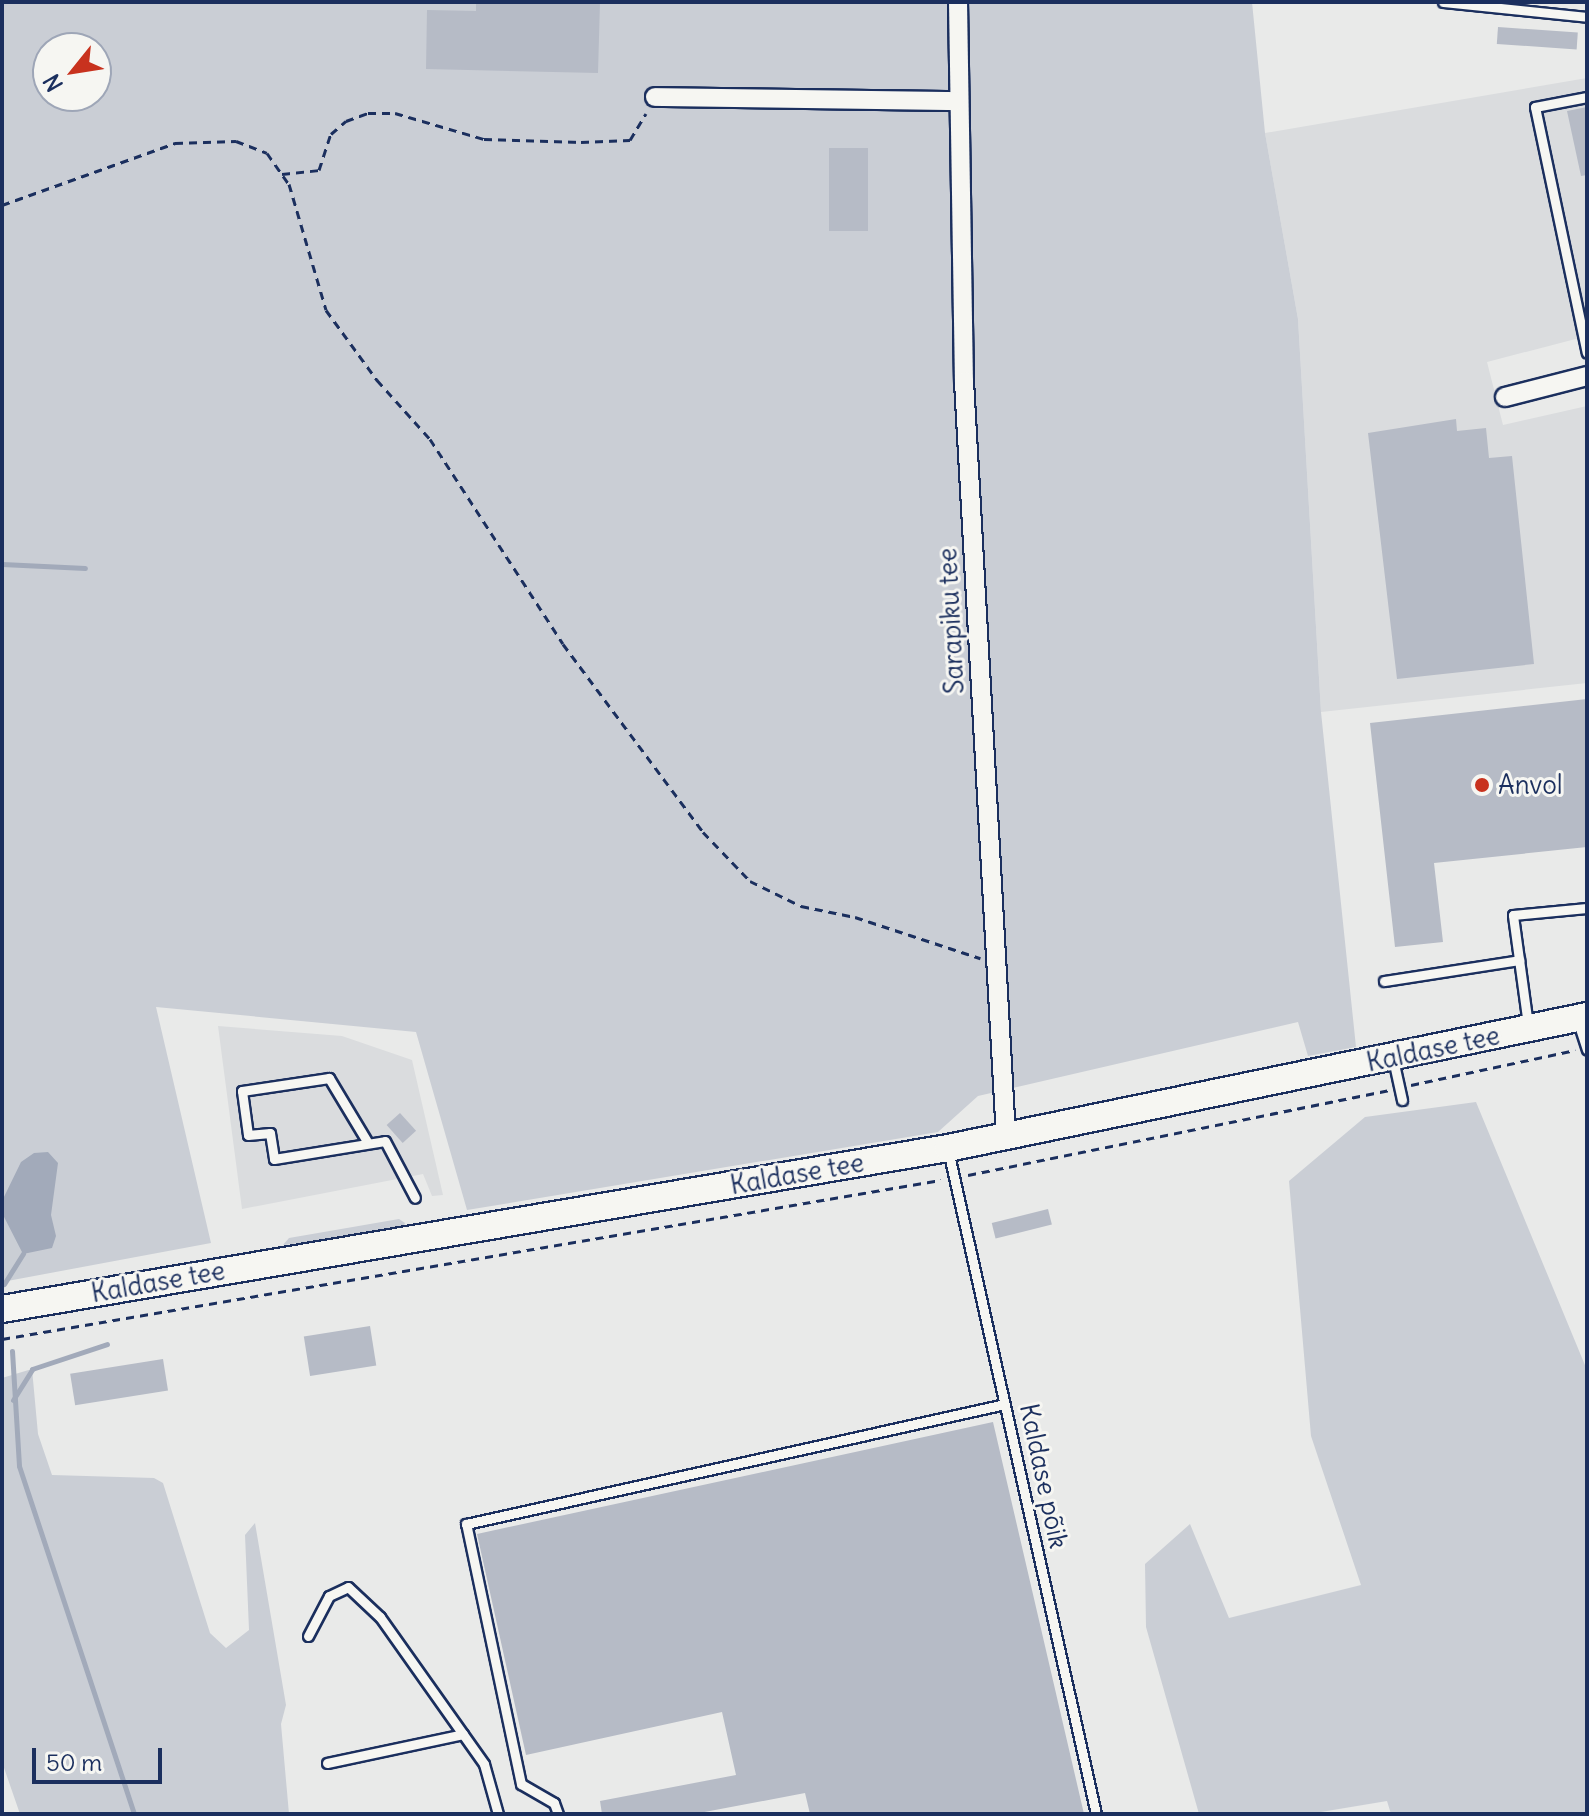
<!DOCTYPE html>
<html>
<head>
<meta charset="utf-8">
<style>
  body { margin:0 }
  #map { position:relative; width:1589px; height:1816px; overflow:hidden; background:#e9eae9; font-family:Delius,sans-serif }
  div>[style] { position:absolute }
  .built>* { inset:0; background:#dadcde }
  .green>* { inset:0; background:#caced5 }
  .water>* { inset:0; background:#a2aaba }
  .stream>* { height:5px; margin:-2.5px; padding:0 2.5px; transform-origin:2.5px; border-radius:2.5px; background:#a2aaba }
  .building>* { inset:0; background:#b6bbc6; transform-origin:0 0 }
  .path>* { height:3px; margin-top:-1.5px; transform-origin:0; background:repeating-linear-gradient(90deg,#1b2f5e 0 8px,transparent 0 14px) }
  .roads { filter:drop-shadow(2px 0 #1b2f5e) drop-shadow(-2px 0 #1b2f5e) drop-shadow(0 2px #1b2f5e) drop-shadow(0 -2px #1b2f5e) }
  .lane>* { height:9px; margin:-4.5px; padding:0 4.5px; transform-origin:4.5px; border-radius:4.5px; background:#f6f6f2 }
  .street>* { height:18px; margin:-9px; padding:0 9px; transform-origin:9px; border-radius:9px; background:#f6f6f2 }
  .secondary>* { height:26px; margin:-13px; padding:0 13px; transform-origin:13px; border-radius:13px; background:#f6f6f2 }
  .dots>* { width:22px; height:22px; translate:-50% -50%; box-sizing:border-box; border:4px solid #f6f6f2; border-radius:50% }
  span { translate:-50% -50%; white-space:nowrap; text-align:center; line-height:1.15; -webkit-text-stroke:6px #f6f6f2; paint-order:stroke }
  .street-label { font-size:26px; color:#1b2f5e }
  .poi-label { font-size:26px; color:#1b2f5e }
  .left { translate:0 -50%; text-align:left }
  .frame { position:absolute; inset:0; border:4px solid #1b2f5e; pointer-events:none }
  .north { position:absolute; left:32px; top:32px; width:80px; height:80px; box-sizing:border-box; background:#f6f6f2; border:2px solid #9ea6b7; border-radius:50%; rotate:240deg; font-size:22px; font-weight:700; line-height:32px; text-align:center; color:#1b2f5e }
  .north::after { content:''; display:block; margin:auto; width:28px; height:36px; background:#c8321e; clip-path:polygon(50% 0,100% 100%,50% 72%,0 100%) }
  .scale { position:absolute; left:32px; top:1748px; width:130px; height:36px; box-sizing:border-box; border:4px solid #1b2f5e; border-top:0; padding-left:10px; font-size:24px; line-height:28px; white-space:nowrap; color:#1b2f5e; -webkit-text-stroke:6px #f6f6f2; paint-order:stroke }
</style>
</head>
<body>
<div id="map">
  <div class="built">
    <div style="clip-path:polygon(1587px 78px,1587px 336px,1487px 362px,1503px 425px,1587px 406px,1587px 683px,1321px 712px,1298px 319px,1265px 133px)"></div>
    <div style="clip-path:polygon(218px 1026px,342px 1036px,412px 1060px,443px 1195px,432px 1196px,423px 1174px,242px 1209px)"></div>
  </div>
  <div class="green">
    <div style="clip-path:polygon(evenodd,2px 2px,1252px 2px,1265px 133px,1298px 319px,1321px 712px,1356px 1047px,1308px 1056px,1298px 1022px,978px 1096px,938px 1132px,467px 1210px,416px 1032px,156px 1007px,211px 1243px,2px 1282px,2px 2px,48px 48px,96px 48px,96px 96px,48px 96px,48px 48px)"></div>
    <div style="clip-path:polygon(1476px 1102px,1587px 1370px,1587px 1814px,1391px 1814px,1387px 1801px,1309px 1814px,1199px 1814px,1146px 1627px,1145px 1564px,1190px 1524px,1229px 1618px,1361px 1585px,1311px 1436px,1289px 1181px,1365px 1117px)"></div>
    <div style="clip-path:polygon(399px 1219px,405px 1223px,402px 1231px,283px 1245px,289px 1238px)"></div>
    <div style="clip-path:polygon(32px 1369px,38px 1434px,52px 1475px,154px 1478px,163px 1483px,210px 1633px,226px 1648px,249px 1630px,245px 1535px,255px 1523px,286px 1705px,281px 1724px,289px 1814px,20px 1814px,2px 1762px,2px 1378px)"></div>
  </div>
  <div class="water">
    <div style="clip-path:polygon(48px 1152px,58px 1163px,51px 1215px,56px 1236px,52px 1248px,23px 1254px,2px 1213px,2px 1201px,21px 1162px,34px 1153px)"></div>
  </div>
  <div class="stream">
    <div style="left:2px;top:564px;width:83px;rotate:2.8deg"></div>
    <div style="left:4px;top:1284px;width:36px;rotate:-58deg"></div>
    <div style="left:12px;top:1351px;width:115px;rotate:86.5deg"></div>
    <div style="left:19px;top:1466px;width:367px;rotate:71.7deg"></div>
    <div style="left:13px;top:1400px;width:36px;rotate:-58deg"></div>
    <div style="left:32px;top:1369px;width:79px;rotate:-18.4deg"></div>
  </div>
  <div class="building">
    <div style="clip-path:polygon(476px 2px,600px 2px,598px 73px,426px 69px,427px 10px,476px 11px)"></div>
    <div style="left:1498px;top:27px;width:80px;height:17px;rotate:4deg"></div>
    <div style="clip-path:polygon(1587px 107px,1587px 175px,1581px 176px,1567px 111px)"></div>
    <div style="left:829px;top:148px;width:39px;height:83px"></div>
    <div style="clip-path:polygon(1456px 419px,1457px 431px,1486px 428px,1489px 458px,1512px 456px,1534px 664px,1397px 679px,1368px 433px)"></div>
    <div style="clip-path:polygon(1587px 699px,1587px 847px,1434px 863px,1443px 942px,1395px 947px,1370px 723px)"></div>
    <div style="left:400px;top:1113px;width:24px;height:18px;rotate:48deg"></div>
    <div style="left:1048px;top:1209px;width:16px;height:58px;rotate:76deg"></div>
    <div style="left:370px;top:1326px;width:40px;height:67px;rotate:81deg"></div>
    <div style="left:163px;top:1359px;width:32px;height:94px;rotate:81deg"></div>
    <div style="clip-path:polygon(993px 1422px,1084px 1814px,810px 1814px,805px 1793px,694px 1814px,602px 1814px,600px 1801px,736px 1775px,722px 1712px,526px 1755px,477px 1534px)"></div>
  </div>
  <div class="path">
    <div style="left:282px;top:174px;width:37px;rotate:-6deg"></div>
    <div style="left:319px;top:170px;width:38px;rotate:-72deg"></div>
    <div style="left:331px;top:134px;width:20px;rotate:-41deg"></div>
    <div style="left:346px;top:121px;width:23px;rotate:-20deg"></div>
    <div style="left:368px;top:113px;width:27px"></div>
    <div style="left:395px;top:113px;width:93px;rotate:16.3deg"></div>
    <div style="left:484px;top:139px;width:97px;rotate:1.8deg"></div>
    <div style="left:581px;top:142px;width:49px;rotate:-2.3deg"></div>
    <div style="left:630px;top:140px;width:31px;rotate:-59deg"></div>
    <div style="left:2px;top:205px;width:184px;rotate:-19.7deg"></div>
    <div style="left:175px;top:143px;width:61px;rotate:-1.9deg"></div>
    <div style="left:236px;top:141px;width:33px;rotate:21deg"></div>
    <div style="left:267px;top:153px;width:38px;rotate:55deg"></div>
    <div style="left:289px;top:184px;width:131px;rotate:73.6deg"></div>
    <div style="left:326px;top:310px;width:87px;rotate:53.9deg"></div>
    <div style="left:377px;top:380px;width:79px;rotate:48.1deg"></div>
    <div style="left:430px;top:439px;width:244px;rotate:57deg"></div>
    <div style="left:563px;top:644px;width:234px;rotate:53.3deg"></div>
    <div style="left:703px;top:832px;width:68px;rotate:46.2deg"></div>
    <div style="left:750px;top:881px;width:57px;rotate:26.1deg"></div>
    <div style="left:801px;top:906px;width:55px;rotate:11.5deg"></div>
    <div style="left:855px;top:917px;width:132px;rotate:18.2deg"></div>
    <div style="left:1411px;top:1085px;width:168px;rotate:-12deg"></div>
    <div style="left:968px;top:1175px;width:429px;rotate:-11.4deg"></div>
    <div style="left:2px;top:1339px;width:952px;rotate:-9.61deg"></div>
  </div>
  <div class="roads">
    <div class="lane">
      <div style="left:1443px;top:2px;width:145px;rotate:5.9deg"></div>
      <div style="left:1587px;top:97px;width:53px;rotate:169.1deg"></div>
      <div style="left:1535px;top:107px;width:251px;rotate:78.1deg"></div>
      <div style="left:1384px;top:981px;width:137px;rotate:-8.8deg"></div>
      <div style="left:1578px;top:1022px;width:29px;rotate:72deg"></div>
      <div style="left:1528px;top:1025px;width:111px;rotate:-97.8deg"></div>
      <div style="left:1513px;top:915px;width:74px;rotate:-5.4deg"></div>
      <div style="left:1393px;top:1059px;width:42px;rotate:77.6deg"></div>
      <div style="left:368px;top:1143px;width:76px;rotate:-121deg"></div>
      <div style="left:329px;top:1078px;width:88px;rotate:171.5deg"></div>
      <div style="left:242px;top:1091px;width:44px;rotate:82.2deg"></div>
      <div style="left:248px;top:1135px;width:22px;rotate:-5deg"></div>
      <div style="left:270px;top:1133px;width:26px;rotate:81deg"></div>
      <div style="left:274px;top:1159px;width:112px;rotate:-9.2deg"></div>
      <div style="left:385px;top:1141px;width:64px;rotate:62.2deg"></div>
      <div style="left:948px;top:1150px;width:680px;rotate:77.43deg"></div>
      <div style="left:308px;top:1636px;width:45px;rotate:-62.3deg"></div>
      <div style="left:329px;top:1596px;width:21px;rotate:-25deg"></div>
      <div style="left:348px;top:1587px;width:44px;rotate:43.2deg"></div>
      <div style="left:380px;top:1617px;width:180px;rotate:54.7deg"></div>
      <div style="left:484px;top:1764px;width:52px;rotate:74.4deg"></div>
      <div style="left:327px;top:1763px;width:139px;rotate:-12deg"></div>
      <div style="left:558px;top:1814px;width:12px;rotate:-110deg"></div>
      <div style="left:554px;top:1803px;width:38px;rotate:-150deg"></div>
      <div style="left:521px;top:1784px;width:266px;rotate:-101.9deg"></div>
      <div style="left:466px;top:1524px;width:552px;rotate:-12.55deg"></div>
    </div>
    <div class="street">
      <div style="left:958px;top:2px;width:379px;rotate:89.1deg"></div>
      <div style="left:964px;top:381px;width:757px;rotate:86.82deg"></div>
      <div style="left:655px;top:97px;width:301px;rotate:0.8deg"></div>
      <div style="left:1505px;top:397px;width:85px;rotate:-14.4deg"></div>
    </div>
    <div class="secondary">
      <div style="left:2px;top:1309px;width:960px;rotate:-9.66deg"></div>
      <div style="left:948px;top:1148px;width:652px;rotate:-11.67deg"></div>
    </div>
  </div>
  <div class="dots">
    <div style="left:1482px;top:785px;background:#c8321e"></div>
  </div>
  <div class="street-label">
    <span style="left:951px;top:621px;rotate:-93deg">Sarapiku tee</span>
    <span style="left:1433px;top:1049px;rotate:-12deg">Kaldase tee</span>
    <span style="left:797px;top:1174px;rotate:-10deg">Kaldase tee</span>
    <span style="left:158px;top:1282px;rotate:-10deg">Kaldase tee</span>
    <span style="left:1044px;top:1476px;rotate:78deg">Kaldase põik</span>
  </div>
  <div class="poi-label">
    <span class="left" style="left:1498px;top:785px">Anvol</span>
  </div>
  <div class="frame"></div>
  <div class="north">N</div>
  <div class="scale">50 m</div>
</div>
</body>
</html>
